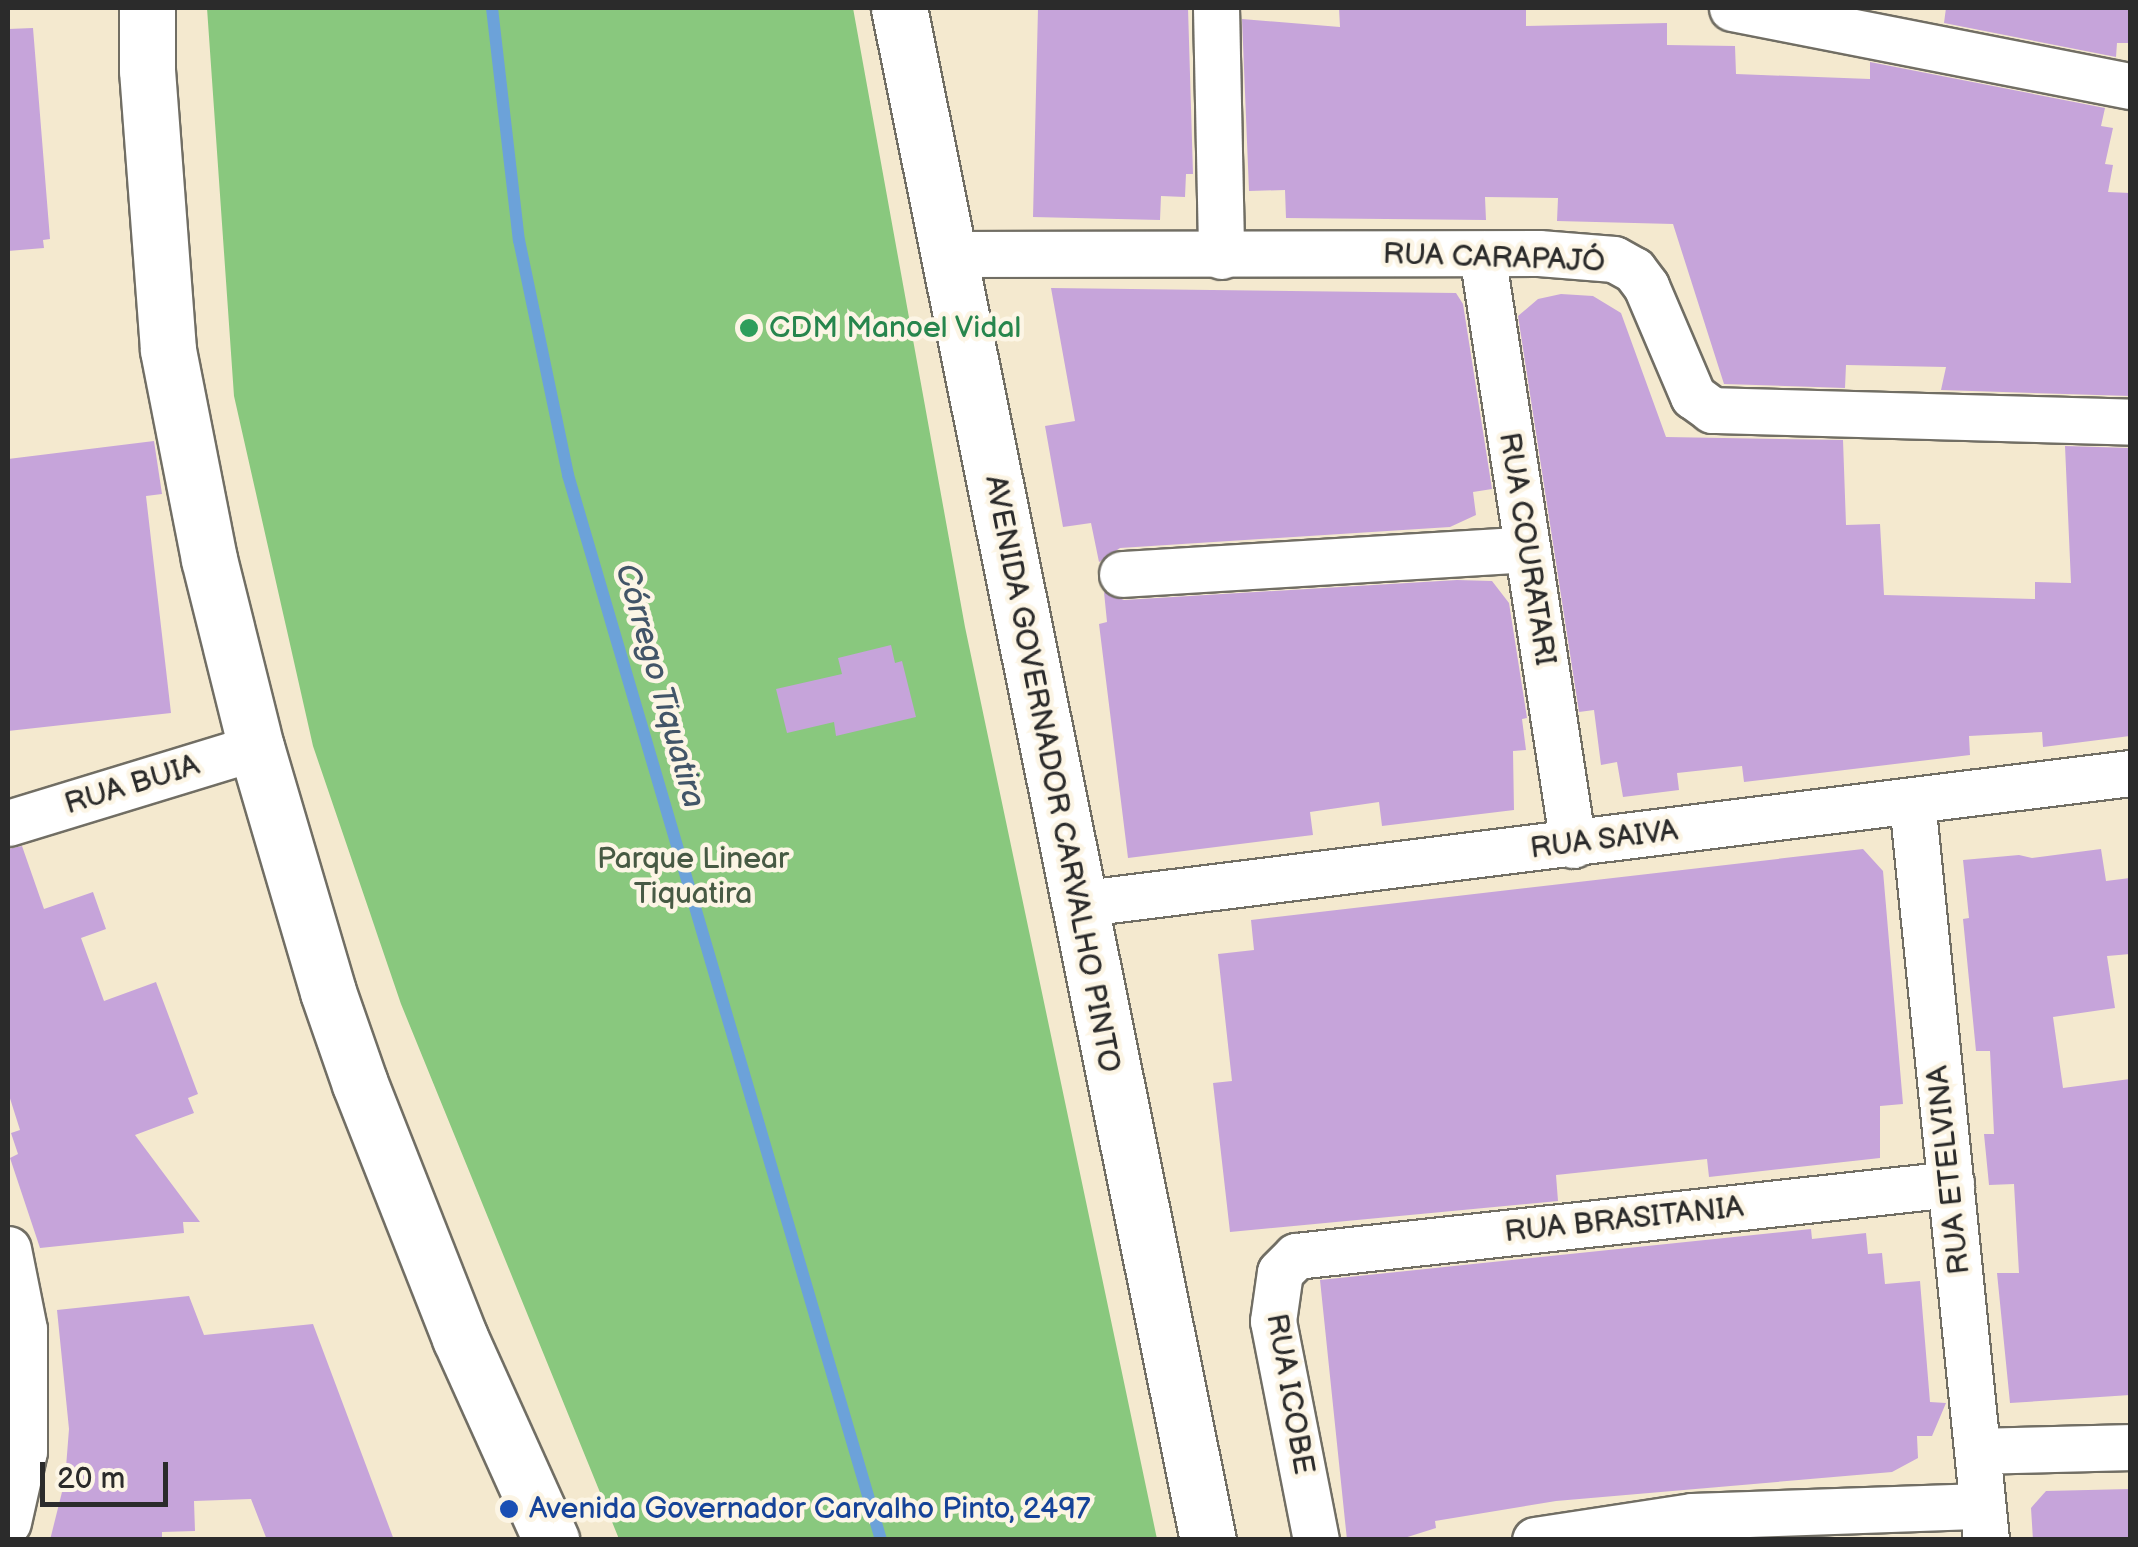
<!DOCTYPE html>
<html>
<head>
<meta charset="utf-8">
<style>
  body { margin:0 }
  #map { position:relative; width:2138px; height:1547px; overflow:hidden; background:#f4e9cf; font-family:"Balsamiq Sans",sans-serif }
  div>[style] { position:absolute }
  .green>* { inset:0; background:#89c87e }
  .stream>* { height:12px; margin:-6px; padding:0 6px; transform-origin:6px; border-radius:6px; background:#6ca2d9 }
  .building>* { inset:0; background:#c6a4da }
  .roads { filter:drop-shadow(2px 0 #716e64) drop-shadow(-2px 0 #716e64) drop-shadow(0 2px #716e64) drop-shadow(0 -2px #716e64) }
  .street>* { height:45px; margin:-22.5px; padding:0 22.5px; transform-origin:22.5px; border-radius:22.5px; background:#fff }
  .primary>* { height:55px; margin:-27.5px; padding:0 27.5px; transform-origin:27.5px; border-radius:27.5px; background:#fff }
  .dots>* { width:28px; height:28px; translate:-50% -50%; box-sizing:border-box; border:5px solid #fcf5e5; border-radius:50% }
  span { translate:-50% -50%; white-space:nowrap; text-align:center; line-height:1.15; -webkit-text-stroke:9px #fcf5e5; paint-order:stroke }
  .street-label { font-size:30px; color:#2b2b2b }
  .leisure-label { font-size:30px; color:#27864d }
  .left { translate:0 -50%; text-align:left }
  .park-label { font-size:30px; color:#475a44 }
  .transit-label { font-size:30px; color:#164399 }
  .water-label { font-size:32px; color:#425568; font-style:italic }
  .frame { position:absolute; inset:0; border:10px solid #2b2b2b; pointer-events:none }
  .scale { position:absolute; left:40px; top:1462px; width:128px; height:45px; box-sizing:border-box; border:5px solid #2b2b2b; border-top:0; padding-left:12px; font-size:30px; line-height:35px; white-space:nowrap; color:#2b2b2b; -webkit-text-stroke:8px #fcf5e5; paint-order:stroke }
</style>
</head>
<body>
<div id="map">
  <div class="green">
    <div style="clip-path:polygon(207px 8px,853px 8px,965px 627px,1157px 1539px,619px 1539px,401px 1004px,313px 746px,234px 396px)"></div>
  </div>
  <div class="stream">
    <div style="left:492px;top:8px;width:234px;rotate:83.4deg"></div>
    <div style="left:519px;top:240px;width:240px;rotate:78.2deg"></div>
    <div style="left:568px;top:475px;width:1110px;rotate:73.62deg"></div>
  </div>
  <div class="building">
    <div style="clip-path:polygon(1038px 8px,1188px 8px,1193px 174px,1186px 174px,1185px 197px,1161px 196px,1160px 220px,1033px 217px)"></div>
    <div style="clip-path:polygon(1339px 8px,1526px 8px,1526px 26px,1667px 23px,1667px 45px,1735px 46px,1736px 74px,1870px 79px,1870px 62px,2105px 108px,2101px 126px,2113px 128px,2105px 164px,2113px 165px,2108px 192px,2130px 193px,2130px 396px,1941px 390px,1946px 367px,1846px 365px,1845px 388px,1724px 384px,1673px 224px,1557px 221px,1558px 198px,1485px 197px,1486px 220px,1286px 218px,1285px 190px,1249px 191px,1242px 19px,1340px 27px)"></div>
    <div style="clip-path:polygon(1946px 8px,2130px 8px,2130px 43px,2117px 43px,2116px 57px,1944px 23px)"></div>
    <div style="clip-path:polygon(33px 28px,50px 239px,43px 240px,44px 248px,8px 251px,8px 29px)"></div>
    <div style="clip-path:polygon(1051px 288px,1456px 293px,1463px 304px,1492px 489px,1473px 492px,1476px 515px,1450px 527px,1120px 548px,1099px 562px,1091px 523px,1063px 527px,1045px 426px,1075px 421px)"></div>
    <div style="clip-path:polygon(1561px 294px,1593px 296px,1621px 313px,1666px 437px,1843px 440px,1846px 525px,1880px 524px,1884px 595px,2035px 599px,2035px 582px,2071px 583px,2065px 446px,2130px 448px,2130px 736px,2043px 747px,2042px 732px,1969px 736px,1970px 755px,1744px 782px,1742px 766px,1677px 773px,1679px 790px,1623px 797px,1617px 762px,1601px 765px,1594px 710px,1579px 712px,1518px 316px,1538px 299px)"></div>
    <div style="clip-path:polygon(154px 441px,162px 494px,146px 496px,171px 713px,8px 731px,8px 459px)"></div>
    <div style="clip-path:polygon(1457px 580px,1492px 581px,1509px 603px,1527px 718px,1522px 719px,1526px 750px,1513px 751px,1514px 810px,1382px 826px,1379px 802px,1310px 812px,1313px 835px,1128px 858px,1099px 624px,1107px 622px,1104px 592px,1124px 600px)"></div>
    <div style="clip-path:polygon(891px 645px,895px 663px,902px 661px,916px 717px,836px 736px,834px 722px,787px 733px,776px 689px,842px 674px,838px 658px)"></div>
    <div style="clip-path:polygon(22px 846px,44px 909px,93px 892px,106px 929px,81px 938px,104px 1001px,156px 982px,198px 1094px,188px 1098px,194px 1113px,135px 1135px,200px 1222px,183px 1222px,184px 1233px,40px 1248px,10px 1158px,18px 1154px,11px 1133px,20px 1130px,8px 1092px,8px 849px)"></div>
    <div style="clip-path:polygon(1863px 849px,1883px 871px,1903px 1104px,1880px 1106px,1880px 1158px,1709px 1177px,1707px 1159px,1556px 1175px,1558px 1201px,1230px 1232px,1213px 1083px,1232px 1081px,1218px 954px,1254px 950px,1251px 920px)"></div>
    <div style="clip-path:polygon(2101px 849px,2106px 881px,2130px 878px,2130px 954px,2107px 956px,2115px 1008px,2053px 1017px,2063px 1088px,2130px 1079px,2130px 1395px,2010px 1403px,1997px 1273px,2019px 1273px,2014px 1184px,1989px 1185px,1984px 1134px,1994px 1134px,1990px 1051px,1976px 1051px,1963px 919px,1969px 918px,1963px 860px,2019px 855px,2032px 858px)"></div>
    <div style="clip-path:polygon(1811px 1229px,1812px 1239px,1866px 1233px,1868px 1254px,1882px 1253px,1885px 1284px,1920px 1281px,1930px 1402px,1946px 1403px,1932px 1436px,1917px 1436px,1918px 1458px,1892px 1472px,1556px 1501px,1435px 1521px,1436px 1528px,1398px 1540px,1347px 1540px,1320px 1280px)"></div>
    <div style="clip-path:polygon(189px 1296px,204px 1335px,313px 1324px,394px 1540px,267px 1540px,251px 1499px,194px 1501px,195px 1531px,162px 1532px,162px 1540px,50px 1540px,65px 1480px,69px 1429px,57px 1310px)"></div>
    <div style="clip-path:polygon(2130px 1489px,2130px 1540px,2033px 1540px,2031px 1508px,2046px 1491px)"></div>
  </div>
  <div class="roads">
    <div class="street">
      <div style="left:1216px;top:8px;width:248px;rotate:88.8deg"></div>
      <div style="left:1732px;top:8px;width:406px;rotate:11.1deg"></div>
      <div style="left:948px;top:254px;width:591px;rotate:-0.1deg"></div>
      <div style="left:1539px;top:253px;width:75px;rotate:4.6deg"></div>
      <div style="left:1614px;top:259px;width:23px;rotate:29deg"></div>
      <div style="left:1634px;top:270px;width:20px;rotate:53deg"></div>
      <div style="left:1646px;top:286px;width:120px;rotate:66.9deg"></div>
      <div style="left:1693px;top:396px;width:24px;rotate:36deg"></div>
      <div style="left:1712px;top:410px;width:418px;rotate:1.6deg"></div>
      <div style="left:1482px;top:254px;width:598px;rotate:81.25deg"></div>
      <div style="left:1122px;top:574px;width:406px;rotate:-3.5deg"></div>
      <div style="left:1912px;top:801px;width:743px;rotate:84.28deg"></div>
      <div style="left:8px;top:823px;width:259px;rotate:-17deg"></div>
      <div style="left:1077px;top:904px;width:1061px;rotate:-7.09deg"></div>
      <div style="left:8px;top:1249px;width:82px;rotate:78.7deg"></div>
      <div style="left:24px;top:1329px;width:122px;rotate:90deg"></div>
      <div style="left:24px;top:1451px;width:73px;rotate:102.7deg"></div>
      <div style="left:1978px;top:1451px;width:152px;rotate:-1.5deg"></div>
      <div style="left:1316px;top:1540px;width:223px;rotate:-101.1deg"></div>
      <div style="left:1273px;top:1321px;width:49px;rotate:-81.9deg"></div>
      <div style="left:1280px;top:1272px;width:23px;rotate:-45deg"></div>
      <div style="left:1296px;top:1256px;width:659px;rotate:-6.27deg"></div>
      <div style="left:1535px;top:1540px;width:159px;rotate:-8.7deg"></div>
      <div style="left:1692px;top:1516px;width:290px;rotate:-2deg"></div>
    </div>
    <div class="primary">
      <div style="left:147px;top:8px;width:62px;rotate:90deg"></div>
      <div style="left:147px;top:70px;width:281px;rotate:85.7deg"></div>
      <div style="left:168px;top:350px;width:213px;rotate:78.9deg"></div>
      <div style="left:209px;top:559px;width:194px;rotate:76deg"></div>
      <div style="left:256px;top:747px;width:255px;rotate:73.6deg"></div>
      <div style="left:328px;top:992px;width:97px;rotate:70.8deg"></div>
      <div style="left:360px;top:1084px;width:273px;rotate:68.5deg"></div>
      <div style="left:460px;top:1338px;width:222px;rotate:65.7deg"></div>
      <div style="left:899px;top:8px;width:1563px;rotate:78.6deg"></div>
    </div>
  </div>
  <div class="dots">
    <div style="left:749px;top:328px;background:#2e9e5b"></div>
    <div style="left:509px;top:1509px;background:#1a4fb4"></div>
  </div>
  <div class="street-label">
    <span style="left:1494px;top:258px;rotate:2deg">RUA CARAPAJÓ</span>
    <span style="left:1527px;top:549px;rotate:81deg">RUA COURATARI</span>
    <span style="left:1052px;top:774px;rotate:79deg">AVENIDA GOVERNADOR CARVALHO PINTO</span>
    <span style="left:132px;top:785px;rotate:-17deg">RUA BUIA</span>
    <span style="left:1604px;top:840px;rotate:-7deg">RUA SAIVA</span>
    <span style="left:1949px;top:1170px;rotate:-96deg">RUA ETELVINA</span>
    <span style="left:1624px;top:1220px;rotate:-6deg">RUA BRASITANIA</span>
    <span style="left:1290px;top:1394px;rotate:80deg">RUA ICOBE</span>
  </div>
  <div class="leisure-label">
    <span class="left" style="left:769px;top:328px">CDM Manoel Vidal</span>
  </div>
  <div class="park-label">
    <span style="left:693px;top:876px">Parque Linear<br>Tiquatira</span>
  </div>
  <div class="transit-label">
    <span class="left" style="left:529px;top:1509px">Avenida Governador Carvalho Pinto, 2497</span>
  </div>
  <div class="water-label">
    <span style="left:659px;top:686px;rotate:74deg">Córrego Tiquatira</span>
  </div>
  <div class="frame"></div>
  <div class="scale">20 m</div>
</div>
</body>
</html>
